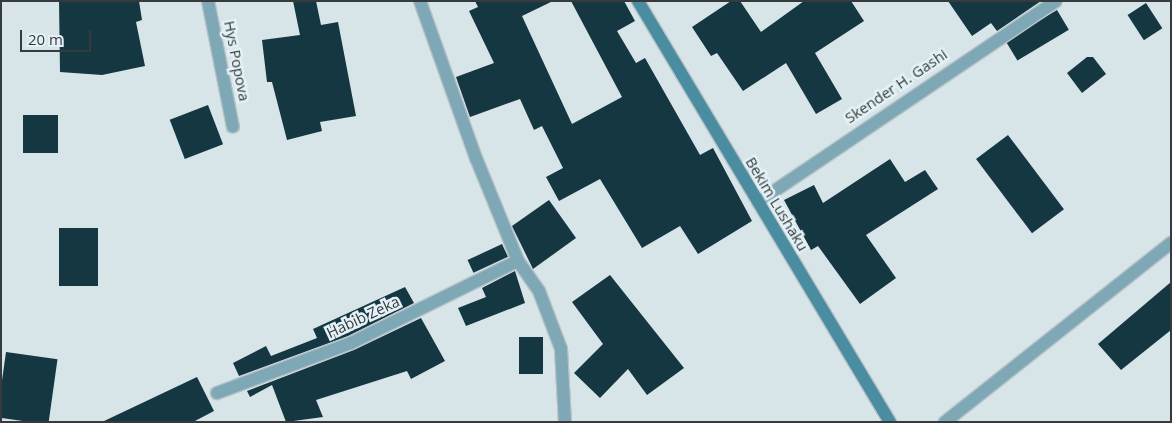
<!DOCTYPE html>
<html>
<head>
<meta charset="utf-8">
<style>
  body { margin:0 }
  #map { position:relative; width:1172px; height:423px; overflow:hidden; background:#d7e4e8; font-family:"Open Sans",sans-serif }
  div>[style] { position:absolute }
  .building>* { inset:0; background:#143741; transform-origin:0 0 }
  .roads { filter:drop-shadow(1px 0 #b7c2c6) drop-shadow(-1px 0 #b7c2c6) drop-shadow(0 1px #b7c2c6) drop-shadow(0 -1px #b7c2c6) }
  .street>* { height:12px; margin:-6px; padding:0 6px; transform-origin:6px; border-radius:6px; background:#7fa8b6 }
  .secondary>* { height:12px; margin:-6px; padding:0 6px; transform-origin:6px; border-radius:6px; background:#4a8ca0 }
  span { translate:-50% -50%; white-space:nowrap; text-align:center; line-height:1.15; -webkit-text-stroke:5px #e4f1f6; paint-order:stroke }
  .street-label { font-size:15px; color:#353b3c }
  .frame { position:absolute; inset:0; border:2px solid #353b3c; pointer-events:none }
  .scale { position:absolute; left:20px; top:30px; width:71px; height:22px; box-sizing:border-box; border:2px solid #353b3c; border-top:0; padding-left:6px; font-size:15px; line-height:18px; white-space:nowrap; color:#353b3c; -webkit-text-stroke:4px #e4f1f6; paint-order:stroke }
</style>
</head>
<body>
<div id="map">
  <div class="building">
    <div style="clip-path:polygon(59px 1px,139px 1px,142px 20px,136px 22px,145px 66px,102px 75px,60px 72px)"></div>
    <div style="clip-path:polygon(293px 1px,316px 1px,321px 25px,338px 22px,356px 116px,320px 122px,322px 131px,287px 140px,272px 82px,267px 82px,262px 40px,300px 35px)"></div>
    <div style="clip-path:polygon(475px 1px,553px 1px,522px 16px,572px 124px,622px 97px,571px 1px,624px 1px,635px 21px,617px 31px,636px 63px,645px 58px,700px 155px,713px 148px,752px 221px,698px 254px,680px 226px,642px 248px,600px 179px,559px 201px,546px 177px,563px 168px,542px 126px,534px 130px,520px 99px,470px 117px,456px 77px,494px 63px,469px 11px,478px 7px)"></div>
    <div style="clip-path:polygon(731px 1px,740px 1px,761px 32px,804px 1px,851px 1px,864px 21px,815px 53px,842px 99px,816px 114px,786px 63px,743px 91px,717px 53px,711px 56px,692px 27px)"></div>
    <div style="clip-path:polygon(948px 1px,1041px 1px,997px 31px,991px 23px,972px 36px)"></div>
    <div style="left:1146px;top:3px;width:30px;height:22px;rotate:57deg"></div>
    <div style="left:1057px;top:10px;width:23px;height:60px;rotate:59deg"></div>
    <div style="clip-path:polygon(1087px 57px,1093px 57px,1106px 74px,1082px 93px,1067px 73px)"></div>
    <div style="left:208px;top:105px;width:42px;height:41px;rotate:69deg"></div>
    <div style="left:23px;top:115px;width:35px;height:38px"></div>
    <div style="left:1008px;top:135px;width:93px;height:40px;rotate:53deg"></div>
    <div style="clip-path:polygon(890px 159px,905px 182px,925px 170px,938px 189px,866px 235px,896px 278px,860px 304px,818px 246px,811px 250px,784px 200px,814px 185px,823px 203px)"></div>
    <div style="clip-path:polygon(549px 200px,576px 238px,533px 269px,512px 226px)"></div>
    <div style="left:98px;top:228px;width:58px;height:39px;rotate:90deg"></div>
    <div style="left:502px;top:244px;width:14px;height:38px;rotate:65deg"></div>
    <div style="clip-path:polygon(515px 271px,525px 303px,466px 326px,458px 308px,486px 297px,482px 288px)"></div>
    <div style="clip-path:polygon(610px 275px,684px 368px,647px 395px,628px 369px,600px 398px,574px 373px,603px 344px,572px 302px)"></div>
    <div style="clip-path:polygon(1171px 282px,1171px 330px,1121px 370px,1098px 344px)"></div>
    <div style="clip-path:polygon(405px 287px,414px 303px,348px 336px,239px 376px,233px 363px,266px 346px,271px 356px,317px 338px,313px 329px)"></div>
    <div style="clip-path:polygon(421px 318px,445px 361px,411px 379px,407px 371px,316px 400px,323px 417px,286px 422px,272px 385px,250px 397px,247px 391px,354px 350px)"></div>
    <div style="left:519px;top:337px;width:24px;height:37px"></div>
    <div style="left:6px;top:352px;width:52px;height:66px;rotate:8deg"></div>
    <div style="clip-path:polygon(197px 377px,214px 411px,193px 422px,102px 422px)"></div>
  </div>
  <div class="roads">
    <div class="street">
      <div style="left:208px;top:1px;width:128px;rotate:78.8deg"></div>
      <div style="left:420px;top:1px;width:167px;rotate:70.4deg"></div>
      <div style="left:476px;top:158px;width:111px;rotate:67.8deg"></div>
      <div style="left:518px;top:261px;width:37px;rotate:55deg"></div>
      <div style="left:539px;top:291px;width:62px;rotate:69.2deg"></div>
      <div style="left:561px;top:349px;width:73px;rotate:86.9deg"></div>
      <div style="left:758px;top:202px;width:359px;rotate:-34deg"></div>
      <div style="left:217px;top:393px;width:143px;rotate:-20.5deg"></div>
      <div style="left:351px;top:343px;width:186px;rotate:-26.2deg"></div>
      <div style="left:945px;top:422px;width:288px;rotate:-38.4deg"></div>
    </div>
    <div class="secondary">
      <div style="left:638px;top:1px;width:491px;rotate:59.1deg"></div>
    </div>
  </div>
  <div class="street-label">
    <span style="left:237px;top:61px;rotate:79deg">Hys Popova</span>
    <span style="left:896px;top:86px;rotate:-34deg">Skender H. Gashi</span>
    <span style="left:777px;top:204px;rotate:59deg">Bekim Lushaku</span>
    <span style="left:363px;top:317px;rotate:-25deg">Habib Zeka</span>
  </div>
  <div class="frame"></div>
  <div class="scale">20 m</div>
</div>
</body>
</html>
